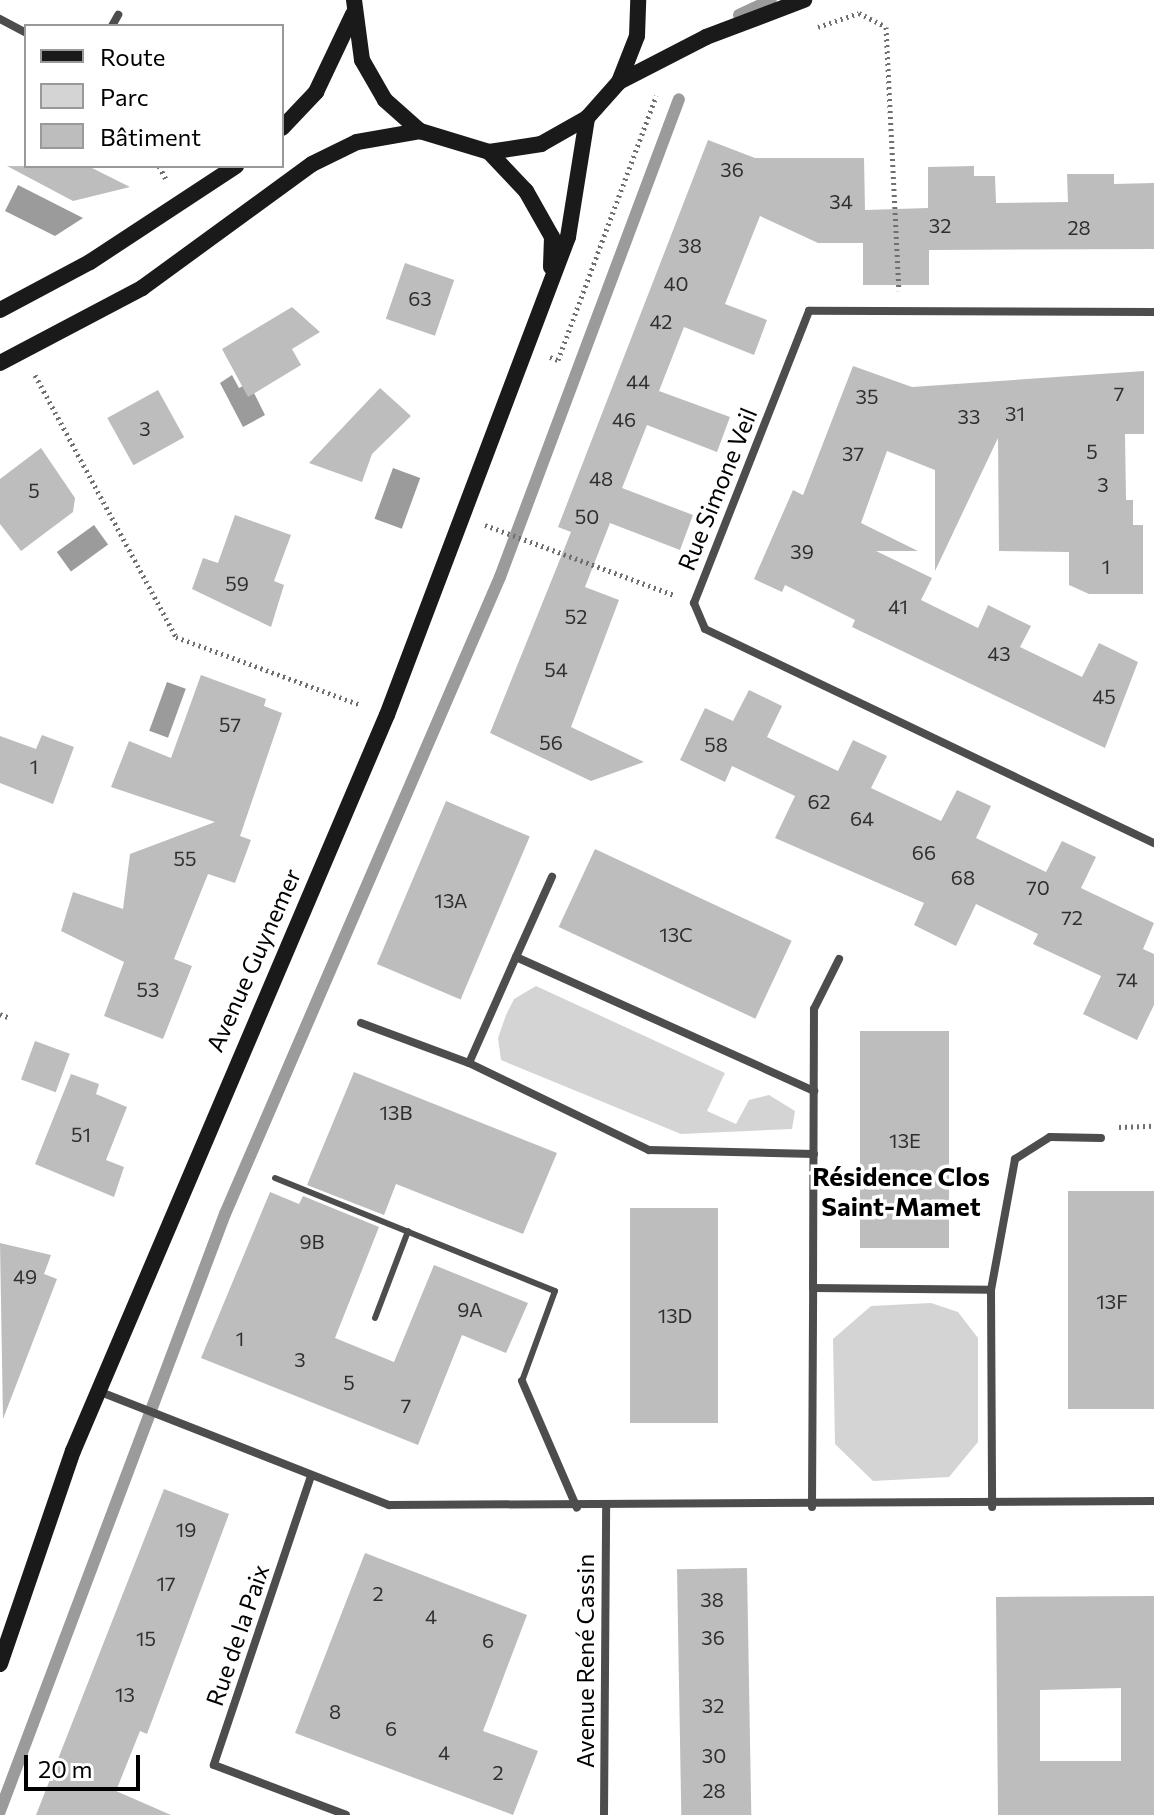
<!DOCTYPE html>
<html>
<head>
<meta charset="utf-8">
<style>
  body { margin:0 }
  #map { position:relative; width:1154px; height:1815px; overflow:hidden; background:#fff; font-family:Commissioner,sans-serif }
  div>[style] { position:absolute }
  .green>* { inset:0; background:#d4d4d4 }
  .water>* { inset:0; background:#9b9b9b; transform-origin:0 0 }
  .stream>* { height:12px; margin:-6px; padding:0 6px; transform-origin:6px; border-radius:6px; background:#9b9b9b }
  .building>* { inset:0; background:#bdbdbd; transform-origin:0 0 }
  .path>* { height:5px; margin-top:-2.5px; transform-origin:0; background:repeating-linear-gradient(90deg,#6f6f6f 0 2px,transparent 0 6px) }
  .lane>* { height:6px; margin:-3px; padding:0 3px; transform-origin:3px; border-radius:3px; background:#4d4d4d }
  .street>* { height:8px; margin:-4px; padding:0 4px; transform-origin:4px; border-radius:4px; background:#4d4d4d }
  .secondary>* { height:16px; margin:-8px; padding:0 8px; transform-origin:8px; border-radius:8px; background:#1a1a1a }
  span { translate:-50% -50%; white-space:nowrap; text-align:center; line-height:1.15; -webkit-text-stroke:7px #fff; paint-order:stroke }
  .number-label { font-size:20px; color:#2f2f2f }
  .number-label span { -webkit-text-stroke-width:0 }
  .street-label { font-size:24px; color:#000 }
  .neighbourhood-label { font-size:26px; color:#000; font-weight:700 }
  .legend { position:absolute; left:24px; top:24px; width:260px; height:144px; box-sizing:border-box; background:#fff; border:2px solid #999; margin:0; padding:10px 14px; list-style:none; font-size:24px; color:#000 }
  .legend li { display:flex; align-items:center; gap:16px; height:40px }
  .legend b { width:40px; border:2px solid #999 }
  .scale { position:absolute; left:24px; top:1755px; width:116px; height:36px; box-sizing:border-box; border:4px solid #000; border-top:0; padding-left:10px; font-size:24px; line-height:28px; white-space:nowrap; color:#000; -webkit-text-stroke:6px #fff; paint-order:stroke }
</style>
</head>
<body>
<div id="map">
  <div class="green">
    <div style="clip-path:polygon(536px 986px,725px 1073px,707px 1111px,736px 1124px,749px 1100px,769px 1095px,795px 1111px,792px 1129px,681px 1134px,501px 1060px,498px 1038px,506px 1015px,514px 999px)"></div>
    <div style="clip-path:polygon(931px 1303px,958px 1312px,978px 1338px,978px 1442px,949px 1477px,873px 1481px,835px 1444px,833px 1339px,871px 1306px)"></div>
  </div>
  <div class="water">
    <div style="clip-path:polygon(18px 185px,83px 218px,55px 236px,5px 211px)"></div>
    <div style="clip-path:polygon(232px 375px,239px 388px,249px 383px,265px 415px,243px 427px,220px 383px)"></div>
    <div style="left:393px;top:468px;width:29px;height:54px;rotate:20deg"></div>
    <div style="left:94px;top:525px;width:24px;height:46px;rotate:54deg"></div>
    <div style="left:167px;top:682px;width:20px;height:52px;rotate:20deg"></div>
  </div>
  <div class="stream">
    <div style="left:739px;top:15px;width:35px;rotate:-25deg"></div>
    <div style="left:0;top:1811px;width:638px;rotate:-69.35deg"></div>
    <div style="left:225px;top:1214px;width:694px;rotate:-66.65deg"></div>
    <div style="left:500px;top:577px;width:510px;rotate:-69.47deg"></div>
  </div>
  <div class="building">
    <div style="clip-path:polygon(708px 140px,755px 158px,864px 158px,865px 210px,928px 208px,928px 167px,974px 166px,974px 176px,995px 176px,996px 203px,1068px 202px,1067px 174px,1114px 174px,1114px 184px,1154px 183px,1154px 249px,929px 250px,929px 285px,863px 285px,863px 243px,818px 243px,760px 216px,725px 304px,767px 320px,754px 355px,684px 327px,659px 391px,730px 417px,717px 452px,647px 425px,622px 488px,693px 515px,680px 550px,610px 523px,585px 587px,619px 600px,571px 727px,644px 762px,591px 781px,490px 733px,571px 532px,558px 527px)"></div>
    <div style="clip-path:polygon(7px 166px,88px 166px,130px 187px,73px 201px)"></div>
    <div style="left:405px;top:263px;width:52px;height:59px;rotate:19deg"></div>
    <div style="clip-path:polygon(292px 307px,320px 332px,292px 349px,301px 365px,248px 397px,222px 349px)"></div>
    <div style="clip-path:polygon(853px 366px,912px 387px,1144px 371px,1144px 434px,1125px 434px,1126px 500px,1133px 500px,1133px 525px,1143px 525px,1143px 594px,1089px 594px,1069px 585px,1069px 552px,999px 551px,998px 438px,935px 571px,935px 470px,887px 451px,861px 523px,918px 551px,876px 551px,932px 578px,921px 600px,978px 628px,988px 605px,1031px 626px,1020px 647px,1082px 677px,1099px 643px,1138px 662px,1105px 748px,852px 627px,855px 620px,785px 585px,782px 592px,754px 579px,793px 490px,803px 495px)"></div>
    <div style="clip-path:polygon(380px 388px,411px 416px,372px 454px,362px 482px,309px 463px)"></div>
    <div style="left:158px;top:390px;width:54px;height:58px;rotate:61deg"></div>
    <div style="clip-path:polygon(41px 448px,75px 498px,73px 512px,21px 551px,0 524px,0 479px)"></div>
    <div style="clip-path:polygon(235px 515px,291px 535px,274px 581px,284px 585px,271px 627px,192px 589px,203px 558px,218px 563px)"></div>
    <div style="clip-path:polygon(201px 675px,266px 699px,264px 706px,282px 713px,240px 836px,251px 840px,235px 883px,208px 874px,174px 959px,192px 966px,163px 1039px,104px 1016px,124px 962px,61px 931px,73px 892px,123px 909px,130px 854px,215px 822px,111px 787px,129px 741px,171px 758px)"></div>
    <div style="clip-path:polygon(749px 690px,782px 706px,767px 737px,800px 753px,838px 771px,853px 740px,887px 756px,871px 788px,941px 821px,957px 790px,991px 806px,976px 838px,1046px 872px,1062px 841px,1096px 857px,1081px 888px,1154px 923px,1143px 949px,1154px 954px,1154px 1005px,1137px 1040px,1083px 1014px,1101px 976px,1033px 944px,1038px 934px,976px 904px,956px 946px,914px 925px,924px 903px,775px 838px,795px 796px,732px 766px,725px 782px,680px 760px,705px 708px,733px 721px)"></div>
    <div style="clip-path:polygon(42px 735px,74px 747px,53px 804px,0 783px,0 736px,36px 749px)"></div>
    <div style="left:446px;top:801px;width:91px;height:177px;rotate:23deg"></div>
    <div style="left:595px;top:849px;width:217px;height:86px;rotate:25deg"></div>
    <div style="left:949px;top:1031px;width:217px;height:89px;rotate:90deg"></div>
    <div style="left:35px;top:1041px;width:37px;height:41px;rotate:20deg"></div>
    <div style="clip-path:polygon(354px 1072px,557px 1153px,523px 1234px,396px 1184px,384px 1215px,307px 1185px)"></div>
    <div style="clip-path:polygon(71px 1074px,99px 1084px,96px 1094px,127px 1107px,106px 1160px,124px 1167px,114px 1197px,35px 1164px)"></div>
    <div style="left:1154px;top:1191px;width:218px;height:86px;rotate:90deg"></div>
    <div style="clip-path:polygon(270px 1192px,299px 1204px,303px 1196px,379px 1227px,335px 1338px,394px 1362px,434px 1265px,528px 1303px,506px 1353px,462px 1335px,418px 1445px,201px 1358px)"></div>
    <div style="left:630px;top:1208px;width:88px;height:215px"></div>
    <div style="clip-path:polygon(0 1243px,51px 1255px,44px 1274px,57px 1279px,3px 1419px)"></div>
    <div style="clip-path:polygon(164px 1489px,229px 1514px,147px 1734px,140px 1731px,116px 1791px,171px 1815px,36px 1815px)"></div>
    <div style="clip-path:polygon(365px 1553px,527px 1615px,483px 1731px,538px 1751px,513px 1815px,295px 1733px)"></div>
    <div style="left:747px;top:1568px;width:247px;height:70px;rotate:89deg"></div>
    <div style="clip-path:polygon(evenodd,1154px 1596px,1154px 1815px,998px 1815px,996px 1597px,1154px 1596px,1121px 1688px,1121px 1761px,1040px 1761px,1040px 1690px,1121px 1688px)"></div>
  </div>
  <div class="path">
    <div style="left:818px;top:27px;width:43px;rotate:-18.9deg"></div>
    <div style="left:859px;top:13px;width:30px;rotate:27deg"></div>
    <div style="left:886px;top:27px;width:264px;rotate:87.2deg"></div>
    <div style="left:159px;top:166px;width:17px;rotate:62deg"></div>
    <div style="left:550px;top:357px;width:9px;rotate:21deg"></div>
    <div style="left:558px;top:360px;width:282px;rotate:-69.6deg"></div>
    <div style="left:35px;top:375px;width:298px;rotate:61.7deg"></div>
    <div style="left:176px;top:637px;width:197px;rotate:20.2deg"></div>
    <div style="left:485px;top:525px;width:202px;rotate:20.3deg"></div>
    <div style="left:0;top:1014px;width:9px;rotate:21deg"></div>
    <div style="left:1119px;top:1127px;width:35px;rotate:-2deg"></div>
  </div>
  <div class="lane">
    <div style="left:275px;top:1178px;width:302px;rotate:22deg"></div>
    <div style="left:555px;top:1291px;width:96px;rotate:110.1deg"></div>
    <div style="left:375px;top:1318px;width:93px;rotate:-69.2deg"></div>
  </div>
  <div class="street">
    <div style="left:0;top:19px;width:30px;rotate:28deg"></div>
    <div style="left:112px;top:26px;width:13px;rotate:-61deg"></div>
    <div style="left:1154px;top:312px;width:345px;rotate:-179.8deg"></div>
    <div style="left:809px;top:311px;width:314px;rotate:111.5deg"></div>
    <div style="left:694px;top:603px;width:28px;rotate:67deg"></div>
    <div style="left:705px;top:629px;width:497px;rotate:25.5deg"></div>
    <div style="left:516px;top:957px;width:88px;rotate:-65.8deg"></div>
    <div style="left:361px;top:1023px;width:115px;rotate:20.3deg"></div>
    <div style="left:469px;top:1063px;width:200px;rotate:25.8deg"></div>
    <div style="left:649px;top:1150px;width:165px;rotate:1.4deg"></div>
    <div style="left:469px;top:1063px;width:116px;rotate:-66.1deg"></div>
    <div style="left:516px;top:957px;width:327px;rotate:24.2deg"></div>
    <div style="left:813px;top:1288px;width:279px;rotate:-89.8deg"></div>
    <div style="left:814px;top:1009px;width:56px;rotate:-63.4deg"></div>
    <div style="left:991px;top:1290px;width:133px;rotate:-79.6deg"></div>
    <div style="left:1015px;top:1159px;width:41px;rotate:-32.2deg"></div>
    <div style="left:1050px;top:1137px;width:51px;rotate:1.1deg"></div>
    <div style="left:522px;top:1381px;width:138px;rotate:66.6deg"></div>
    <div style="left:98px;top:1391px;width:313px;rotate:21.4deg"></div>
    <div style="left:389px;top:1505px;width:765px;rotate:-0.3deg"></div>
    <div style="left:311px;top:1476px;width:305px;rotate:108.6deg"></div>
    <div style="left:214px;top:1765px;width:141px;rotate:20.7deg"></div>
    <div style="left:812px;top:1507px;width:219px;rotate:-89.7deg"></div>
    <div style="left:813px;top:1288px;width:178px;rotate:0.6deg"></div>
    <div style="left:991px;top:1290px;width:217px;rotate:89.7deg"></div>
    <div style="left:604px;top:1815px;width:307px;rotate:-89.6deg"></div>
  </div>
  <div class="secondary">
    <div style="left:354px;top:0;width:61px;rotate:82.4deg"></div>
    <div style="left:362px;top:60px;width:46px;rotate:60.1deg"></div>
    <div style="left:385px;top:100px;width:47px;rotate:41.5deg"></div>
    <div style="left:420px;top:131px;width:72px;rotate:16.9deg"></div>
    <div style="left:489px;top:152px;width:53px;rotate:-8.7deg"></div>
    <div style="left:541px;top:144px;width:53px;rotate:-29.5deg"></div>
    <div style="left:587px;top:118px;width:48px;rotate:-48.4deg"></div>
    <div style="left:619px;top:82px;width:49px;rotate:-68.6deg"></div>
    <div style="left:637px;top:36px;width:36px;rotate:-88deg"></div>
    <div style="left:619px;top:82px;width:98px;rotate:-27.3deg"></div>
    <div style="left:706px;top:37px;width:105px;rotate:-20.7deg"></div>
    <div style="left:282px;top:128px;width:50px;rotate:-46.6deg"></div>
    <div style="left:316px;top:92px;width:86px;rotate:-64.6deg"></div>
    <div style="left:489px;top:152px;width:54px;rotate:46.5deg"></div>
    <div style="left:526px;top:191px;width:53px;rotate:60.5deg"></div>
    <div style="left:552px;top:237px;width:30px;rotate:92deg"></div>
    <div style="left:0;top:310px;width:102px;rotate:-28.1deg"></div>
    <div style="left:90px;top:262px;width:175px;rotate:-33.3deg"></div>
    <div style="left:0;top:363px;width:161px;rotate:-27.8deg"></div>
    <div style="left:142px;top:288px;width:210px;rotate:-36.1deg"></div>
    <div style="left:312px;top:164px;width:50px;rotate:-26.1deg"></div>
    <div style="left:357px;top:142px;width:64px;rotate:-9.9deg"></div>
    <div style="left:0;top:1664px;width:225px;rotate:-71.1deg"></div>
    <div style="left:73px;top:1451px;width:800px;rotate:-66.9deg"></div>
    <div style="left:387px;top:715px;width:511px;rotate:-69.26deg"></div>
    <div style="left:568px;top:237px;width:121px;rotate:-80.9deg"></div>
  </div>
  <div class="number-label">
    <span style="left:732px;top:169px">36</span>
    <span style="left:841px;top:201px">34</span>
    <span style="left:940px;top:225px">32</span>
    <span style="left:1079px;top:227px">28</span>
    <span style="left:690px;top:245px">38</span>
    <span style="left:676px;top:283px">40</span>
    <span style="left:420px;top:298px">63</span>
    <span style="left:661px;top:321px">42</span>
    <span style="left:638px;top:381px">44</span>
    <span style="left:1119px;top:393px">7</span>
    <span style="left:867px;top:396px">35</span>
    <span style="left:1015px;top:413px">31</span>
    <span style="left:969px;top:416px">33</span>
    <span style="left:624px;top:419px">46</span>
    <span style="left:145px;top:428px">3</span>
    <span style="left:1092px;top:451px">5</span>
    <span style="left:853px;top:453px">37</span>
    <span style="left:601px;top:478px">48</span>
    <span style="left:1103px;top:484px">3</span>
    <span style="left:34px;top:490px">5</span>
    <span style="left:587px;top:516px">50</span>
    <span style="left:802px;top:551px">39</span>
    <span style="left:1106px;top:566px">1</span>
    <span style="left:237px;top:583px">59</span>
    <span style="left:898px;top:606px">41</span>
    <span style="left:576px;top:616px">52</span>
    <span style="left:999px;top:653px">43</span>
    <span style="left:556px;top:669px">54</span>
    <span style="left:1104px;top:696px">45</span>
    <span style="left:230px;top:724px">57</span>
    <span style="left:551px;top:742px">56</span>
    <span style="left:716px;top:744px">58</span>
    <span style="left:34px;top:766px">1</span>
    <span style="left:819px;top:801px">62</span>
    <span style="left:862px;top:818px">64</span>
    <span style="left:924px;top:852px">66</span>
    <span style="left:185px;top:858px">55</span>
    <span style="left:963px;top:877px">68</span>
    <span style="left:1038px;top:887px">70</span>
    <span style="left:451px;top:900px">13A</span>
    <span style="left:1072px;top:917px">72</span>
    <span style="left:676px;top:934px">13C</span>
    <span style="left:1127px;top:979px">74</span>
    <span style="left:148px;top:989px">53</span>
    <span style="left:396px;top:1112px">13B</span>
    <span style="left:81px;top:1134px">51</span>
    <span style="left:905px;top:1140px">13E</span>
    <span style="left:312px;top:1241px">9B</span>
    <span style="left:25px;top:1276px">49</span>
    <span style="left:1112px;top:1301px">13F</span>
    <span style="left:470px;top:1309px">9A</span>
    <span style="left:675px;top:1315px">13D</span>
    <span style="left:240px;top:1338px">1</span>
    <span style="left:300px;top:1359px">3</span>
    <span style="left:349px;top:1382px">5</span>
    <span style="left:406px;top:1405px">7</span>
    <span style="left:186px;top:1529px">19</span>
    <span style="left:166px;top:1583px">17</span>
    <span style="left:378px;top:1593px">2</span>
    <span style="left:712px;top:1599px">38</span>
    <span style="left:431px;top:1616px">4</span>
    <span style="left:713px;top:1637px">36</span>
    <span style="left:146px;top:1638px">15</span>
    <span style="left:488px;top:1640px">6</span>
    <span style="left:125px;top:1694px">13</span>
    <span style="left:713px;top:1705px">32</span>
    <span style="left:335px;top:1711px">8</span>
    <span style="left:391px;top:1728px">6</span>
    <span style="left:444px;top:1752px">4</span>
    <span style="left:714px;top:1755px">30</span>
    <span style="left:498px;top:1772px">2</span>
    <span style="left:714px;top:1790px">28</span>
  </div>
  <div class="street-label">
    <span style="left:717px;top:489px;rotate:-68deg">Rue Simone Veil</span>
    <span style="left:253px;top:960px;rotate:-66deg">Avenue Guynemer</span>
    <span style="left:237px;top:1635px;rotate:-71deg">Rue de la Paix</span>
    <span style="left:585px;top:1661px;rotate:-90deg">Avenue René Cassin</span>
  </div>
  <div class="neighbourhood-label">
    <span style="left:901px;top:1191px">Résidence Clos<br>Saint-Mamet</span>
  </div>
  <ul class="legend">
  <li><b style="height:10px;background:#1a1a1a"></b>Route</li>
  <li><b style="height:22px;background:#d4d4d4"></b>Parc</li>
  <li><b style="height:22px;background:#bdbdbd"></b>Bâtiment</li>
  </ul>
  <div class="scale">20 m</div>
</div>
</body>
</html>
